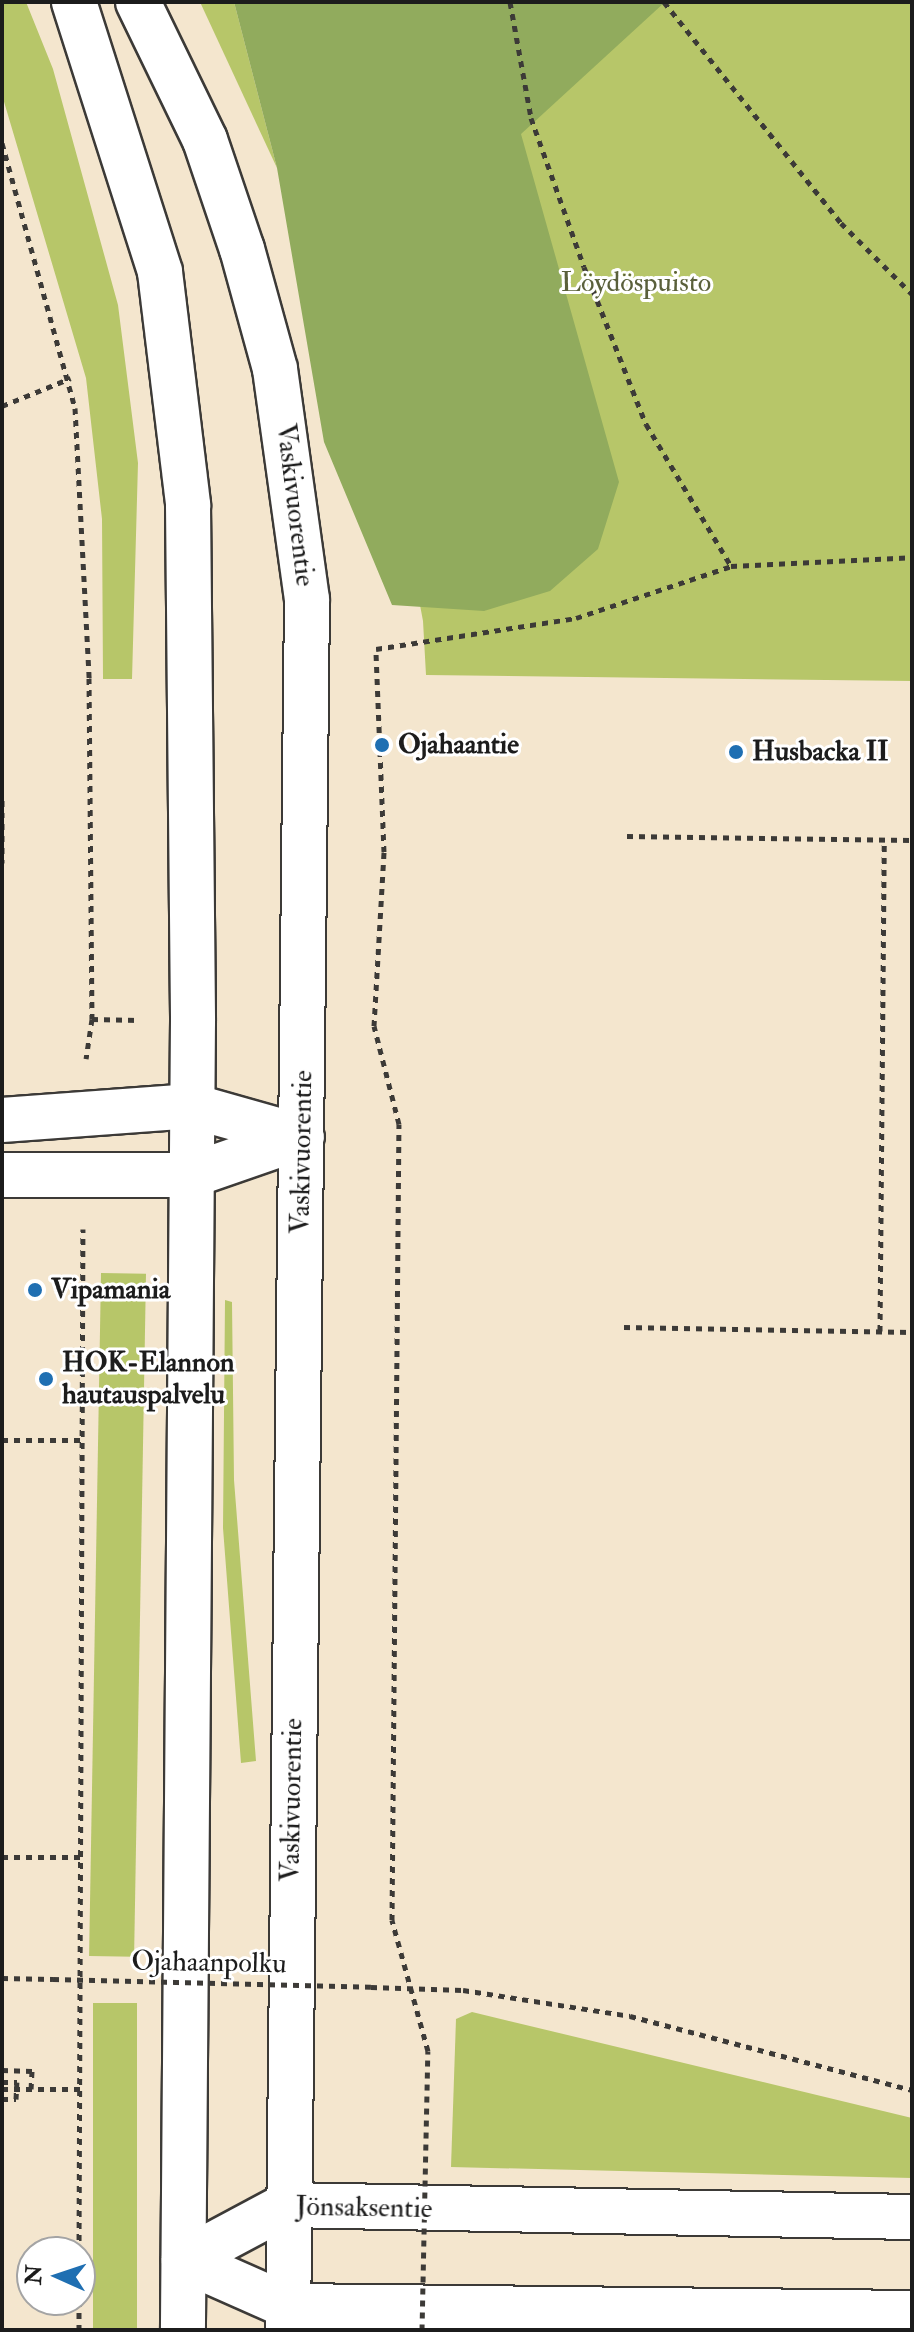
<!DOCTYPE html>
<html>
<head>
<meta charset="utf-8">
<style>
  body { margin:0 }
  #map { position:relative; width:914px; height:2332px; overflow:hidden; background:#f4e6ce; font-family:"IM FELL Double Pica",serif }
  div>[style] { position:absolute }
  .green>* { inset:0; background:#b7c669; transform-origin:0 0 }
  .forest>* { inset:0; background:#91ab5d }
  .path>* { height:5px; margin-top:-2.5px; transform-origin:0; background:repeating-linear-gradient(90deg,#3c3a37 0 6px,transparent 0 12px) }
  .roads { filter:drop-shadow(2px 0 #3c3a37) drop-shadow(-2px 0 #3c3a37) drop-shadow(0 2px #3c3a37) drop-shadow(0 -2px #3c3a37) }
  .street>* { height:44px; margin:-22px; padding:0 22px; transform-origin:22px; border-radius:22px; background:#fff }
  .secondary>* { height:44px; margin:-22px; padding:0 22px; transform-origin:22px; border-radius:22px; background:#fff }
  .path-bridge>* { height:5px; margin-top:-2.5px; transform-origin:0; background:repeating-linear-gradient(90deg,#3c3a37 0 6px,transparent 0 12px) }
  .dots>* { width:22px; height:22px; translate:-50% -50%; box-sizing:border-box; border:4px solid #fff; border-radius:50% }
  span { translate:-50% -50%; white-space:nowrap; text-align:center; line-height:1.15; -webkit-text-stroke:6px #fff; paint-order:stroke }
  .park-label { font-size:28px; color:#5a603b }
  .street-label { font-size:28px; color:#1c1c1c }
  .poi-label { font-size:28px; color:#1c1c1c; font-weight:700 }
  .left { translate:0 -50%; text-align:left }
  .frame { position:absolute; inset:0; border:4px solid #1c1c1c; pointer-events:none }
  .north { position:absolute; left:16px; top:2236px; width:80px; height:80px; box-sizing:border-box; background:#fff; border:2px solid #a4a4a4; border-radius:50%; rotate:273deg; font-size:22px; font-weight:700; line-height:32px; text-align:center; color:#1c1c1c }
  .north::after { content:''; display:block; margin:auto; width:28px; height:36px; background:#1f6fb2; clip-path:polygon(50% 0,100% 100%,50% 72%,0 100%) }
</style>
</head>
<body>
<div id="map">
  <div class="green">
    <div style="clip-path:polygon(2px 2px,26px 2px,53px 69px,118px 305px,138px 463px,132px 679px,103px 679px,102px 519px,86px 378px,2px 95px)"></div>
    <div style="clip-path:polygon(200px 2px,234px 2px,277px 168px)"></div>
    <div style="clip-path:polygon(243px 2px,912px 2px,912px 681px,426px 675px,423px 621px,378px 381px)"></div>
    <div style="left:101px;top:1273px;width:45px;height:683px;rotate:1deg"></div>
    <div style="clip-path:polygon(225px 1300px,232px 1302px,234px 1480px,256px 1761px,241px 1763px,223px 1528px)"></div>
    <div style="left:93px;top:2003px;width:44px;height:327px"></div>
    <div style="clip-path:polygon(472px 2012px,912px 2118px,912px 2178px,451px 2167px,456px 2019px)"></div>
  </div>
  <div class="forest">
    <div style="clip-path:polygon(234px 2px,665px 2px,521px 134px,619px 482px,598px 549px,550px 591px,484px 611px,392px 605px,324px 442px,277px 168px)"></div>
  </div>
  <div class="path">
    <div style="left:510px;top:2px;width:118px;rotate:79.7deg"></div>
    <div style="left:531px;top:118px;width:158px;rotate:70.4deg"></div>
    <div style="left:584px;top:267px;width:169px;rotate:68.5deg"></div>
    <div style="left:646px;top:424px;width:165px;rotate:59.1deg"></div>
    <div style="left:664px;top:2px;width:283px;rotate:51.3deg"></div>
    <div style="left:841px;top:223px;width:100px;rotate:45deg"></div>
    <div style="left:2px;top:143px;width:275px;rotate:74.6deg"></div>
    <div style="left:75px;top:408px;width:270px;rotate:87deg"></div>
    <div style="left:89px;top:678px;width:341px;rotate:89.5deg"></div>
    <div style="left:92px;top:1019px;width:40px;rotate:98.5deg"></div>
    <div style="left:2px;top:406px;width:74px;rotate:-22.1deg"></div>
    <div style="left:2px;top:800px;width:63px;rotate:90deg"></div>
    <div style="left:627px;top:836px;width:285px;rotate:0.8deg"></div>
    <div style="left:92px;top:1019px;width:47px;rotate:1.2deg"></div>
    <div style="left:624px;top:1327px;width:288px;rotate:1deg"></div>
    <div style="left:880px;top:1331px;width:491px;rotate:-89.5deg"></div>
    <div style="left:2px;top:1440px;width:80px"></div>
    <div style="left:2px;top:1857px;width:78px"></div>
    <div style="left:2px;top:1978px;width:51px;rotate:1.1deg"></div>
    <div style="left:371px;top:1987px;width:92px;rotate:1.9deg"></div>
    <div style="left:463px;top:1990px;width:169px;rotate:8.8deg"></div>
    <div style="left:630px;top:2016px;width:292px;rotate:14.7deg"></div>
    <div style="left:428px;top:2051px;width:136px;rotate:-105.4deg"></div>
    <div style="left:392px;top:1920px;width:796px;rotate:-89.5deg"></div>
    <div style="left:399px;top:1124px;width:101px;rotate:-104.3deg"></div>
    <div style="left:374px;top:1026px;width:174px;rotate:-86.7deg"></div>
    <div style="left:384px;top:852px;width:203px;rotate:-92.3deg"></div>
    <div style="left:376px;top:649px;width:202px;rotate:-8.8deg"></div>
    <div style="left:576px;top:618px;width:163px;rotate:-18.5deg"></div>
    <div style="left:731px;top:566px;width:181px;rotate:-2.8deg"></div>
    <div style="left:2px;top:2070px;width:30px;rotate:2deg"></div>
    <div style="left:32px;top:2071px;width:18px;rotate:93deg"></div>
    <div style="left:2px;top:2082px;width:15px"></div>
    <div style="left:2px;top:2089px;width:78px"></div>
    <div style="left:79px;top:2252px;width:1023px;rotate:-89.78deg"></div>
    <div style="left:79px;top:2330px;width:30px;rotate:-90deg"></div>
  </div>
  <div class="roads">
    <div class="street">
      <div style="left:2px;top:1120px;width:191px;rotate:-4.2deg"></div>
      <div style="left:192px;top:1106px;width:114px;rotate:15.7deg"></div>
      <div style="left:2px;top:1175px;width:190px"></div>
      <div style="left:192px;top:1175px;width:116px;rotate:-19.1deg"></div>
    </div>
    <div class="secondary">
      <div style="left:74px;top:2px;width:283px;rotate:72.3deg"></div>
      <div style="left:160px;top:272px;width:235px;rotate:83.1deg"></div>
      <div style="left:188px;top:505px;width:516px;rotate:89.44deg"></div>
      <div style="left:193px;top:1021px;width:1309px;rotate:90.44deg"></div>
      <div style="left:138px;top:2px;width:153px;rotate:64.1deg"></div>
      <div style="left:205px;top:140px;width:115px;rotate:71.3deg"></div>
      <div style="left:242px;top:249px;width:124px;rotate:74.6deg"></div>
      <div style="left:275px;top:369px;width:232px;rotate:82.1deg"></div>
      <div style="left:307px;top:599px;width:1731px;rotate:90.63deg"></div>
      <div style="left:184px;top:2260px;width:117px;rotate:-28.1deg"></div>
      <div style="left:287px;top:2205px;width:625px;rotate:1.1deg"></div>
      <div style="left:184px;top:2260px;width:114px;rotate:23.9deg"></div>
      <div style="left:288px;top:2306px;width:624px;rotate:0.64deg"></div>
    </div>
  </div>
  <div class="path-bridge">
    <div style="left:53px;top:1979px;width:318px;rotate:1.4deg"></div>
    <div style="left:2px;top:2099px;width:14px"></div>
    <div style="left:16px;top:2099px;width:17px;rotate:-87deg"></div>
    <div style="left:422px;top:2330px;width:279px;rotate:-88.8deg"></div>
  </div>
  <div class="dots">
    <div style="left:382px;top:745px;background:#1f6fb2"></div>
    <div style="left:736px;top:752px;background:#1f6fb2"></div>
    <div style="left:35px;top:1290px;background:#1f6fb2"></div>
    <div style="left:46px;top:1379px;background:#1f6fb2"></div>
  </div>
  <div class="park-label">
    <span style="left:636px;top:283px">Löydöspuisto</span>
  </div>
  <div class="street-label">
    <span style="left:295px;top:505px;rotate:83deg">Vaskivuorentie</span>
    <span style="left:302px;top:1152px;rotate:-89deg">Vaskivuorentie</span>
    <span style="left:292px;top:1800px;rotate:-89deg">Vaskivuorentie</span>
    <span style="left:209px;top:1963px;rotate:1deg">Ojahaanpolku</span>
    <span style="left:364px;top:2208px;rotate:1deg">Jönsaksentie</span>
  </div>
  <div class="poi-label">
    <span class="left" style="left:398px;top:745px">Ojahaantie</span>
    <span class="left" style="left:752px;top:752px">Husbacka II</span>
    <span class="left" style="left:51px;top:1290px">Vipamania</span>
    <span class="left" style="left:62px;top:1379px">HOK-Elannon<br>hautauspalvelu</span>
  </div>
  <div class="frame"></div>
  <div class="north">N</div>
</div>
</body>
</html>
